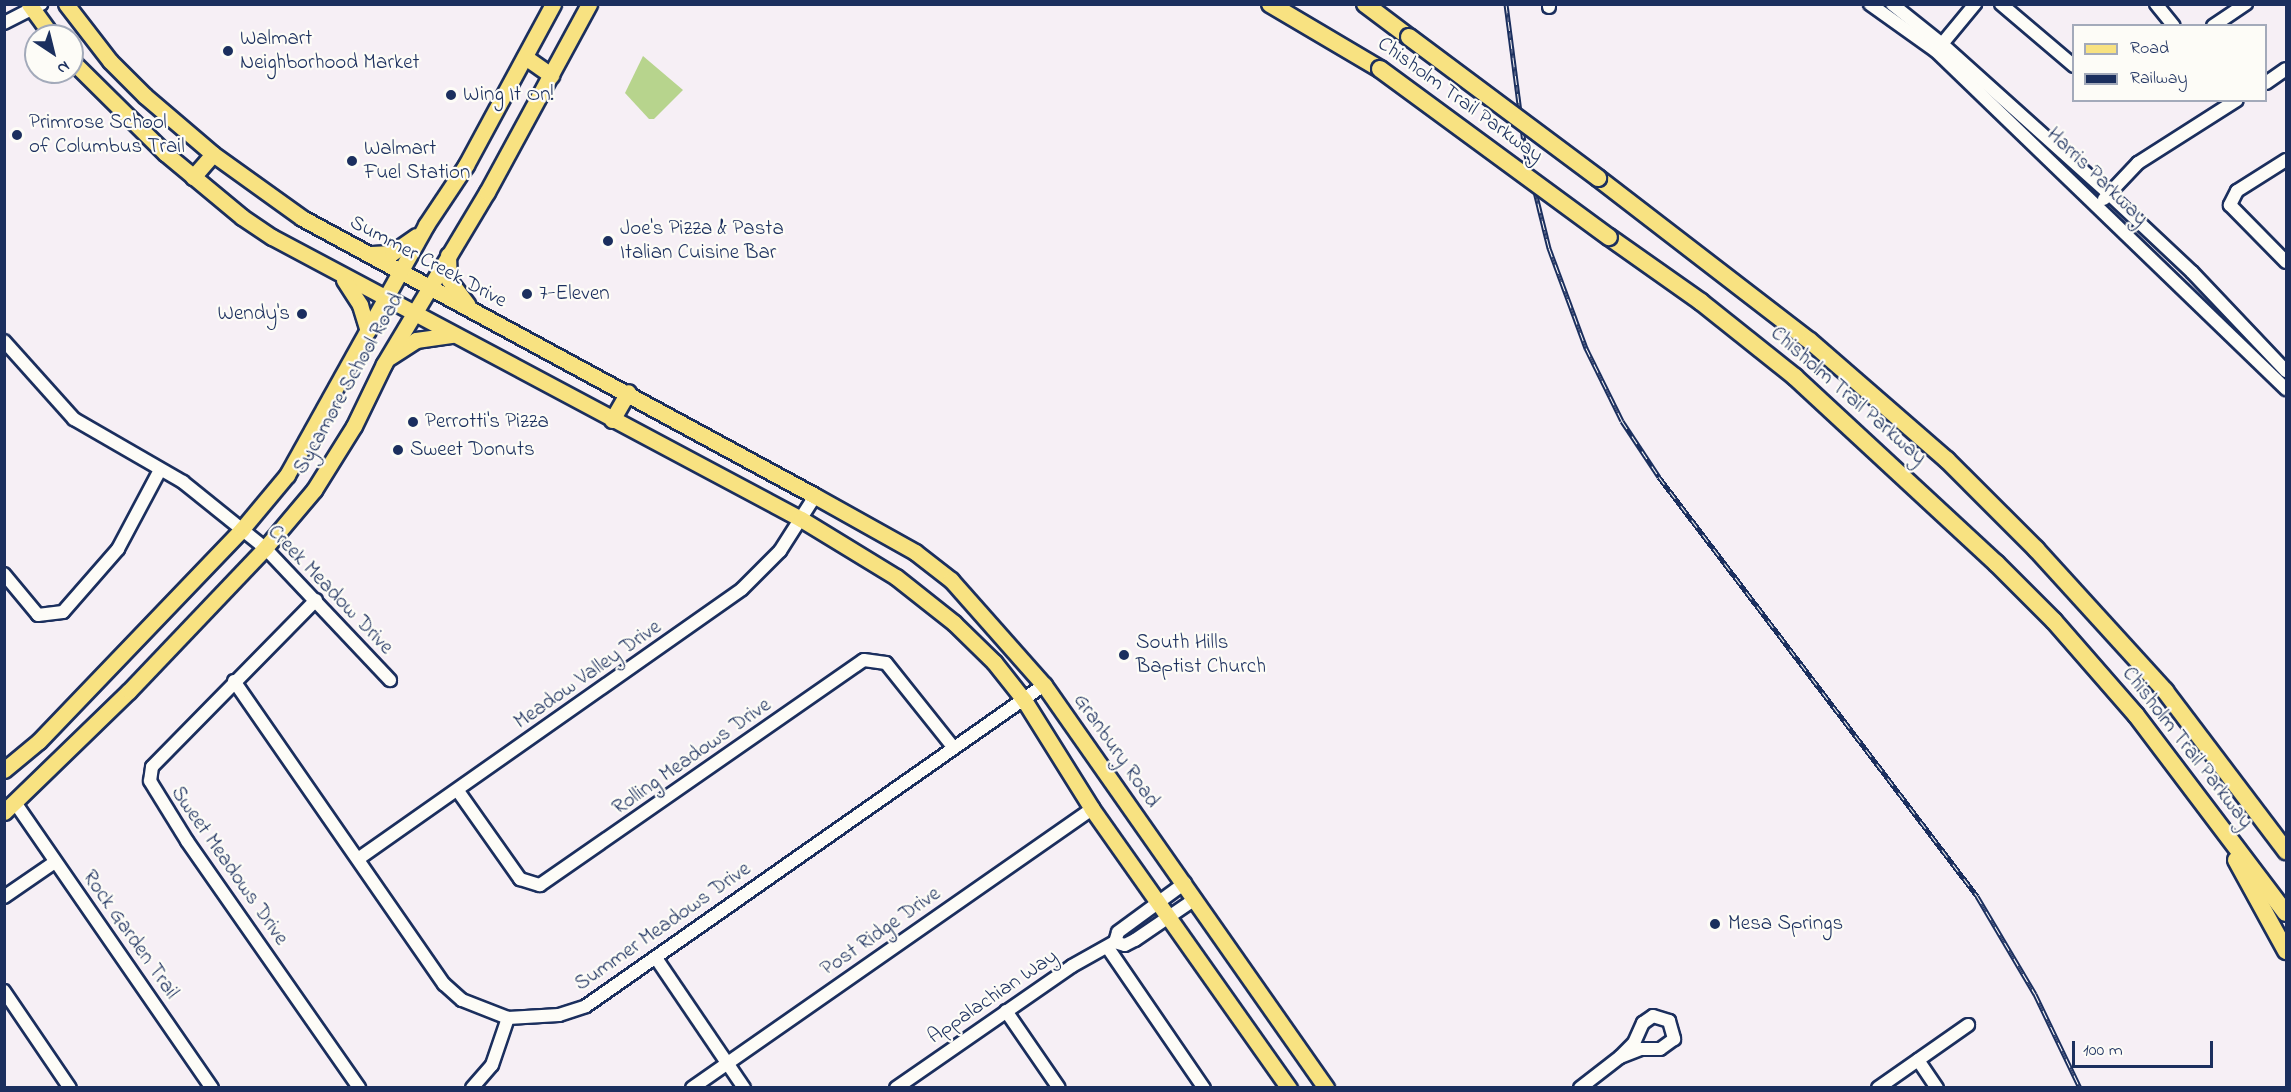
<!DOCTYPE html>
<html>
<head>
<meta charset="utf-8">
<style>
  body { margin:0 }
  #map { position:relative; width:2291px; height:1092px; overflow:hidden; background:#f6eff5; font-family:"Indie Flower",sans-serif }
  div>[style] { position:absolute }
  .green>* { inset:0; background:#b7d48d }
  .roads { filter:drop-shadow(2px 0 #1b2f5e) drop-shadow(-2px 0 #1b2f5e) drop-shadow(0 2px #1b2f5e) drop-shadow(0 -2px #1b2f5e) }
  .minor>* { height:12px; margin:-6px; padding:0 6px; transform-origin:6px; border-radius:6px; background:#fdfcf7 }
  .major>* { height:15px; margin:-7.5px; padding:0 7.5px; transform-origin:7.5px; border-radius:7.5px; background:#f8e281 }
  .highway>* { height:16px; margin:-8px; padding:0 8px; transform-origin:8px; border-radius:8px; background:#f8e281 }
  .rail>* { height:5px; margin-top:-2.5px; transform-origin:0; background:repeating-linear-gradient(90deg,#fdfcf7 0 9px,#1b2f5e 0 18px); box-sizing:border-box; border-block:2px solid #1b2f5e }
  .bridges { filter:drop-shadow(2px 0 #1b2f5e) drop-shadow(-2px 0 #1b2f5e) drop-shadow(0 2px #1b2f5e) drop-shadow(0 -2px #1b2f5e) }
  .highway-bridge>* { height:16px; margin:-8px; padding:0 8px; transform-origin:8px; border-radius:8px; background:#f8e281 }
  .dots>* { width:16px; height:16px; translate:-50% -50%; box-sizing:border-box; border:3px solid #fdfcf7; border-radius:50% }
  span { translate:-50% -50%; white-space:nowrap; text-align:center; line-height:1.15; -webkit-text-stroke:4.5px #fdfcf7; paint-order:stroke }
  .poi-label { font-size:21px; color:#1b2f5e }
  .left { translate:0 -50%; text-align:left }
  .right { translate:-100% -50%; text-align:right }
  .street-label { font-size:21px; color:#1b2f5e }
  .frame { position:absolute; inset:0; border:6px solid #1b2f5e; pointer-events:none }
  .legend { position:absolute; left:2072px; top:24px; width:195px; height:78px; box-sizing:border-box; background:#fdfcf7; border:2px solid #a3aaba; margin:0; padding:8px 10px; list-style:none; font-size:18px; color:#1b2f5e }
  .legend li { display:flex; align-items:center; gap:12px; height:30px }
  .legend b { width:30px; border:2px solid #a3aaba }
  .north { position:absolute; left:24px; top:24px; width:60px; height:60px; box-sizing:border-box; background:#fdfcf7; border:2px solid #a3aaba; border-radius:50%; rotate:145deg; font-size:16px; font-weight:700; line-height:24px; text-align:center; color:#1b2f5e }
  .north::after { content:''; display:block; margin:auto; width:21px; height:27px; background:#1b2f5e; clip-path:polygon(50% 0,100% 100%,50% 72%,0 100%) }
  .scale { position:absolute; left:2072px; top:1041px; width:141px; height:27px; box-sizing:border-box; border:3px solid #1b2f5e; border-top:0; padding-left:8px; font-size:18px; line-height:21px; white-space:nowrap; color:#1b2f5e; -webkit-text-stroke:4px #fdfcf7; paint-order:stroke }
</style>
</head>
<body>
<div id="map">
  <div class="green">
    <div style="clip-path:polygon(643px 56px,683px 90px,654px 119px,649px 119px,625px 93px)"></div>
  </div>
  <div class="roads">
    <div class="minor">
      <div style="left:1549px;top:4px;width:3px;rotate:90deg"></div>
      <div style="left:1870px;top:4px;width:81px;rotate:35.5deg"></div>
      <div style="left:1936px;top:51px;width:487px;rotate:44deg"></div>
      <div style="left:1892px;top:4px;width:64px;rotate:38.7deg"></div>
      <div style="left:1942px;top:44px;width:224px;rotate:41.9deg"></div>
      <div style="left:2109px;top:194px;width:114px;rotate:43.2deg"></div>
      <div style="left:2192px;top:272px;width:137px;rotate:46.5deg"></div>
      <div style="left:2001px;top:4px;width:96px;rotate:40.3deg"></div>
      <div style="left:2156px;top:4px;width:28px;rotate:51deg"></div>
      <div style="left:4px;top:23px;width:42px;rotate:-27.2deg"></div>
      <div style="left:2213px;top:26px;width:40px;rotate:-34deg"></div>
      <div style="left:1937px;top:50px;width:60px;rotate:-50.4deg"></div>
      <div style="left:2266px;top:83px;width:24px;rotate:-35deg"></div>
      <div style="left:2286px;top:160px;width:58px;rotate:147.7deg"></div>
      <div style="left:2237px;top:191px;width:16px;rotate:117deg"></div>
      <div style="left:2230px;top:205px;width:80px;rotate:45.5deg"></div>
      <div style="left:2104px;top:199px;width:50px;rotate:-46.6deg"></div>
      <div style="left:2138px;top:163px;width:117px;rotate:-32.5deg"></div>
      <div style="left:4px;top:341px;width:105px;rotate:48.1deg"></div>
      <div style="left:74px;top:419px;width:126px;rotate:30deg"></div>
      <div style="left:183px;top:482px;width:105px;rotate:38.8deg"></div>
      <div style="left:265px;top:548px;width:182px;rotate:46.6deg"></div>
      <div style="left:4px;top:574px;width:53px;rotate:50.3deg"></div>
      <div style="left:38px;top:615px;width:25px;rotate:-7deg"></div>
      <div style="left:63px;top:612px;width:84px;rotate:-48.9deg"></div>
      <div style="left:118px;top:549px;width:89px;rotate:-62deg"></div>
      <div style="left:316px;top:600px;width:234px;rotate:134.5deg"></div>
      <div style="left:152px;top:767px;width:14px;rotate:98deg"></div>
      <div style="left:150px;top:781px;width:70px;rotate:58.3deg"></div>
      <div style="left:187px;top:841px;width:301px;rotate:55.1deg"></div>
      <div style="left:234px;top:681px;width:369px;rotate:55.3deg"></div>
      <div style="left:444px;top:984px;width:24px;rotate:42deg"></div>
      <div style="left:462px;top:1000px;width:49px;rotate:21.4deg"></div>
      <div style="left:508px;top:1018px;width:51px;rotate:-3.4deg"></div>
      <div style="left:559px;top:1015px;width:28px;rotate:-18deg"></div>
      <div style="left:586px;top:1006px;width:559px;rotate:-35.03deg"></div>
      <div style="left:458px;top:791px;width:108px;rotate:54.8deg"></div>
      <div style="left:520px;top:879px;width:21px;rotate:17deg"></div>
      <div style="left:540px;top:885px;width:394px;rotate:-34.8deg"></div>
      <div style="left:864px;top:660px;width:22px;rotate:8deg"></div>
      <div style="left:886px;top:663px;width:107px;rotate:51.4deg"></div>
      <div style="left:16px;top:804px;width:345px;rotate:55.4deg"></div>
      <div style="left:358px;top:859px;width:469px;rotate:-35.1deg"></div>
      <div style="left:742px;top:589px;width:54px;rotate:-45deg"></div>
      <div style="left:780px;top:551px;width:65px;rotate:-57.5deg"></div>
      <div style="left:4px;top:897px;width:62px;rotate:-34.5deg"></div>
      <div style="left:1115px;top:942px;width:10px;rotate:17deg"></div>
      <div style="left:1125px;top:945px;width:11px;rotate:-27deg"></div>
      <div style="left:1135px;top:940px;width:73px;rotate:-34.3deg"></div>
      <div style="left:1108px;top:948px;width:170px;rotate:55.6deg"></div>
      <div style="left:656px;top:958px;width:157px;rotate:55.9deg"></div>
      <div style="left:4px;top:991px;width:117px;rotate:55.8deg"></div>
      <div style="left:1006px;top:1011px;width:93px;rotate:55.5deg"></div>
      <div style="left:1653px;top:1016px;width:17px;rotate:17deg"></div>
      <div style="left:1669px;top:1021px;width:19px;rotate:74deg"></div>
      <div style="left:1674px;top:1039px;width:17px;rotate:144deg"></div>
      <div style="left:1660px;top:1049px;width:19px;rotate:180deg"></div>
      <div style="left:1641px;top:1049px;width:22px;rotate:159deg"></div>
      <div style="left:1620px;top:1057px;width:20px;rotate:-45deg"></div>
      <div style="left:1634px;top:1043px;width:22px;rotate:-66deg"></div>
      <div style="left:1643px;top:1023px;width:12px;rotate:-35deg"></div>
      <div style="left:1918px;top:1060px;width:34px;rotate:56deg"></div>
      <div style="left:472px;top:1088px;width:30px;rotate:-49deg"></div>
      <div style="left:492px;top:1065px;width:50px;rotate:-71.2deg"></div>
      <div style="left:692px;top:1088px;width:488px;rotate:-34.9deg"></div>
      <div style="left:896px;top:1088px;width:214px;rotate:-34.7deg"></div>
      <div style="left:1072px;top:966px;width:49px;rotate:-29.2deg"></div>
      <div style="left:1115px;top:942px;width:10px;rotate:-73deg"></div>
      <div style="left:1118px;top:932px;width:83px;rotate:-36.2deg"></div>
      <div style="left:1580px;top:1088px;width:51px;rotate:-37.8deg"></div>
      <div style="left:1878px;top:1088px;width:110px;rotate:-35deg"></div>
    </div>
    <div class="major">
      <div style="left:29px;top:4px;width:39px;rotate:54deg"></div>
      <div style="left:66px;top:4px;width:72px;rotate:52.3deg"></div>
      <div style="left:110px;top:61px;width:49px;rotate:45deg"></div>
      <div style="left:145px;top:96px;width:89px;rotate:40.5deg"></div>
      <div style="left:213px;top:154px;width:110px;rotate:35.7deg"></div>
      <div style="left:302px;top:218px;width:583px;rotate:28.45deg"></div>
      <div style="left:815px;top:496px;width:115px;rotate:29.2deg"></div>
      <div style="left:915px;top:552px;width:46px;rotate:37.9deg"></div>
      <div style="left:951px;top:580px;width:140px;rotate:48.5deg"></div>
      <div style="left:1044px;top:685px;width:492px;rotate:55deg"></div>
      <div style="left:525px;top:57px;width:32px;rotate:35deg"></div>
      <div style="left:72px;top:61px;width:131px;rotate:44.7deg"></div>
      <div style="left:165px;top:153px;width:100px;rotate:39.7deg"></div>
      <div style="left:242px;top:217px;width:36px;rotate:34deg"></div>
      <div style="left:272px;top:237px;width:599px;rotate:28.06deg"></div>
      <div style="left:801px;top:519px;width:111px;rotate:31.4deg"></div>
      <div style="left:896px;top:577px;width:74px;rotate:38.4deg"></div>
      <div style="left:954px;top:623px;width:56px;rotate:44.3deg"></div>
      <div style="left:994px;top:662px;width:48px;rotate:51.7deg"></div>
      <div style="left:1024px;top:700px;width:128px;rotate:58deg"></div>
      <div style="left:1092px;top:809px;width:342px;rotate:54.8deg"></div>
      <div style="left:193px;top:177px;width:30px;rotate:-49deg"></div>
      <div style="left:371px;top:254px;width:21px;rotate:-3deg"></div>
      <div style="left:392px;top:253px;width:29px;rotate:-35deg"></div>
      <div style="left:448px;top:255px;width:25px;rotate:88deg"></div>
      <div style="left:449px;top:280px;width:31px;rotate:53deg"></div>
      <div style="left:344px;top:280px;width:30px;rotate:57deg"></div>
      <div style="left:360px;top:305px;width:27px;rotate:73deg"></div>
      <div style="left:390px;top:357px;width:31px;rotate:-33deg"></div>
      <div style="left:416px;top:340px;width:37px;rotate:-8deg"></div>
      <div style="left:612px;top:420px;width:32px;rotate:-60deg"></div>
      <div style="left:4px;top:770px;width:45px;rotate:-39.6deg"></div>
      <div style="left:39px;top:741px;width:294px;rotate:-46.2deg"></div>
      <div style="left:242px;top:529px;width:70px;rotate:-50.2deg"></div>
      <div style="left:287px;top:475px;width:286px;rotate:-60.9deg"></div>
      <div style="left:426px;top:225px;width:72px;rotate:-56.3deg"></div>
      <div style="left:466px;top:165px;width:183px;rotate:-61.6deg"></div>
      <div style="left:4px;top:812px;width:174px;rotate:-44.1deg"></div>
      <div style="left:129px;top:691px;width:197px;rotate:-46.4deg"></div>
      <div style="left:265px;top:548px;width:76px;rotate:-49.8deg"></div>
      <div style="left:314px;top:490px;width:75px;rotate:-58deg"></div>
      <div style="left:354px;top:426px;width:69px;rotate:-64.2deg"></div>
      <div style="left:384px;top:364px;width:200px;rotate:-59.1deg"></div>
      <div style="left:487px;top:192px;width:214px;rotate:-61.5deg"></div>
    </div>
    <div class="highway">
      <div style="left:1270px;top:4px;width:128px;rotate:30.6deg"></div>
      <div style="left:1365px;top:4px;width:55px;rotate:36.9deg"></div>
      <div style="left:1598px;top:178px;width:267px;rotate:37.6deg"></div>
      <div style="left:1810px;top:341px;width:181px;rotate:41deg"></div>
      <div style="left:1947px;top:460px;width:126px;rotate:45deg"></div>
      <div style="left:2036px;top:549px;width:192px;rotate:47.7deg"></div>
      <div style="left:2165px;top:691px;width:201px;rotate:52.9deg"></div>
      <div style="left:1609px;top:237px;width:113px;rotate:35.2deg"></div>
      <div style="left:1701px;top:302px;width:120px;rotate:38.6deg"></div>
      <div style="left:1795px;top:377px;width:274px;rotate:42.8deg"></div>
      <div style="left:1996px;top:563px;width:82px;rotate:45deg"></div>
      <div style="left:2054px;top:621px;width:125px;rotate:48.9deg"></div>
      <div style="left:2136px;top:715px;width:248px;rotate:52.9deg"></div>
      <div style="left:2236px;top:860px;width:104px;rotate:61.2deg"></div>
    </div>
  </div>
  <div class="rail">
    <div style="left:1506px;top:4px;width:148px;rotate:82.6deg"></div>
    <div style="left:1525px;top:151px;width:100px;rotate:76.1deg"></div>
    <div style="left:1549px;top:248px;width:107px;rotate:69.7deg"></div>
    <div style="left:1586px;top:348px;width:81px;rotate:63.7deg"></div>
    <div style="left:1622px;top:421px;width:67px;rotate:56.5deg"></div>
    <div style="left:1659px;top:477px;width:526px;rotate:52.8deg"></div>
    <div style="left:1977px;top:896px;width:114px;rotate:59.4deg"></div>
    <div style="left:2035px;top:994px;width:104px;rotate:64.4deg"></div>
  </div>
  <div class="bridges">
    <div class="highway-bridge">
      <div style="left:1409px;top:37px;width:236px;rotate:36.7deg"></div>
      <div style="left:1380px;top:69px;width:284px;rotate:36.3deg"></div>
    </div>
  </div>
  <div class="dots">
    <div style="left:228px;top:51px;background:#1b2f5e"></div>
    <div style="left:451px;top:95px;background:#1b2f5e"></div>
    <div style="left:17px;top:135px;background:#1b2f5e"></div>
    <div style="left:352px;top:161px;background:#1b2f5e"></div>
    <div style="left:608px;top:241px;background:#1b2f5e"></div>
    <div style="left:527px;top:294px;background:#1b2f5e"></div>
    <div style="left:302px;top:314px;background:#1b2f5e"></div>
    <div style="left:413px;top:422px;background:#1b2f5e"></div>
    <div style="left:398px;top:450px;background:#1b2f5e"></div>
    <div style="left:1124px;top:655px;background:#1b2f5e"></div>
    <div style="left:1715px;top:924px;background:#1b2f5e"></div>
  </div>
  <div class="poi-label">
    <span class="left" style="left:240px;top:51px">Walmart<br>Neighborhood Market</span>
    <span class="left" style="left:463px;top:95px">Wing It On!</span>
    <span class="left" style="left:29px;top:135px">Primrose School<br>of Columbus Trail</span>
    <span class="left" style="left:364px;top:161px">Walmart<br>Fuel Station</span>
    <span class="left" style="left:620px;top:241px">Joe's Pizza &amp; Pasta<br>Italian Cuisine Bar</span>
    <span class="left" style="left:539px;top:294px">7-Eleven</span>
    <span class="right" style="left:290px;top:314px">Wendy's</span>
    <span class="left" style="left:425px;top:422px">Perrotti's Pizza</span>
    <span class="left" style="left:410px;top:450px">Sweet Donuts</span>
    <span class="left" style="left:1136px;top:655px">South Hills<br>Baptist Church</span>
    <span class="left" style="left:1728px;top:924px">Mesa Springs</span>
  </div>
  <div class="street-label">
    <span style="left:1460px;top:100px;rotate:36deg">Chisholm Trail Parkway</span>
    <span style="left:2097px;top:177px;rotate:44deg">Harris Parkway</span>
    <span style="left:428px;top:262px;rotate:28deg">Summer Creek Drive</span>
    <span style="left:349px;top:384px;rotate:-61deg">Sycamore School Road</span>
    <span style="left:1848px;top:396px;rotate:41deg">Chisholm Trail Parkway</span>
    <span style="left:330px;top:590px;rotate:46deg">Creek Meadow Drive</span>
    <span style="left:588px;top:675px;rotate:-35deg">Meadow Valley Drive</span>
    <span style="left:2187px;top:748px;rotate:52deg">Chisholm Trail Parkway</span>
    <span style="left:1116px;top:751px;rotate:55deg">Granbury Road</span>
    <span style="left:692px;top:757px;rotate:-35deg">Rolling Meadows Drive</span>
    <span style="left:229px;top:866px;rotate:55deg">Sweet Meadows Drive</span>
    <span style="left:663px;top:927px;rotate:-35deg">Summer Meadows Drive</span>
    <span style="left:881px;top:932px;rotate:-35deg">Post Ridge Drive</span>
    <span style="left:130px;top:935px;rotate:55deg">Rock Garden Trail</span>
    <span style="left:993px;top:997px;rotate:-34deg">Appalachian Way</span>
  </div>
  <div class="frame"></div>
  <ul class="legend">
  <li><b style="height:8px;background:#f8e281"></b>Road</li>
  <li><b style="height:8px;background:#1b2f5e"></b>Railway</li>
  </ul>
  <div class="north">N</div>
  <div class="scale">100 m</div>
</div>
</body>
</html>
